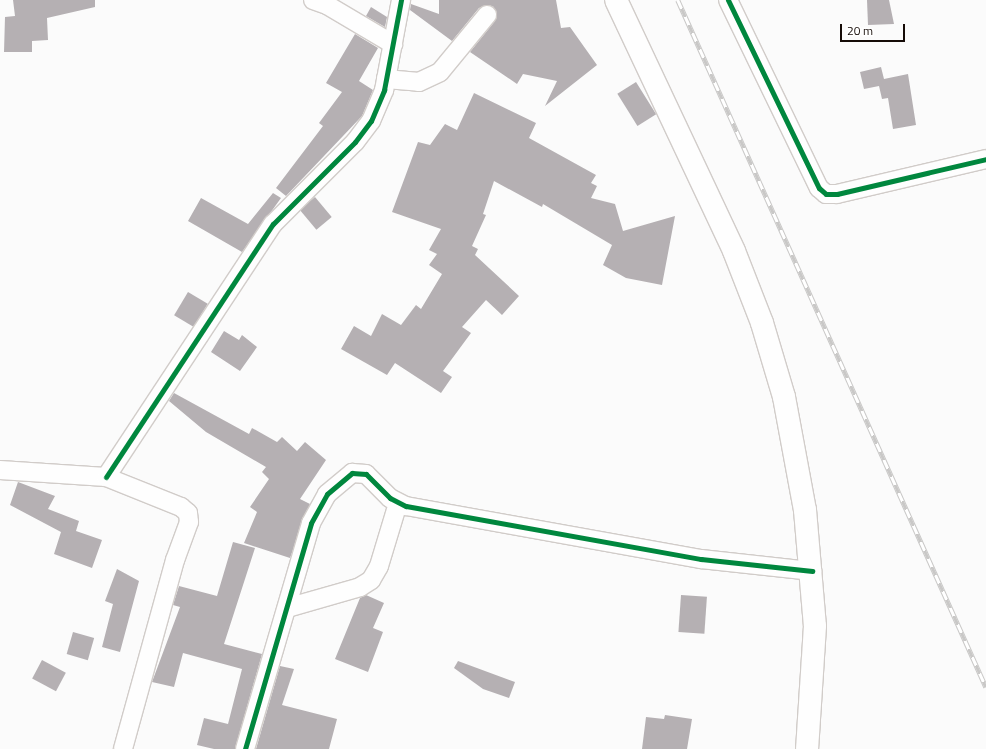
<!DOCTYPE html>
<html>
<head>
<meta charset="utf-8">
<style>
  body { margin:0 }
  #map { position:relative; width:986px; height:749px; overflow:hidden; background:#fbfbfb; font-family:"Titillium Web",sans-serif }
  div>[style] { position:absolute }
  .building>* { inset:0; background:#b5b0b3; transform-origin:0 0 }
  .roads { filter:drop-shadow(1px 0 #d1ccc9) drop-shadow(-1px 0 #d1ccc9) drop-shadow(0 1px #d1ccc9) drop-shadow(0 -1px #d1ccc9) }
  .street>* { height:18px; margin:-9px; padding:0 9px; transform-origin:9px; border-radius:9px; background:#fefefe }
  .highway>* { height:22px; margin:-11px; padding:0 11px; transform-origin:11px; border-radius:11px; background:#fefefe }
  .rail>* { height:4.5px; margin-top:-2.25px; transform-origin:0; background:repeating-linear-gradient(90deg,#fff 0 9px,#c9c8c7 0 18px); box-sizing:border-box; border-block:1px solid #c9c8c7 }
  .cycleway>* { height:5px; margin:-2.5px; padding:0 2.5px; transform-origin:2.5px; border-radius:2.5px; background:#00873e }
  span { translate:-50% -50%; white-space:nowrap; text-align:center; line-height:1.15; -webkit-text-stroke:3px #fff; paint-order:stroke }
  .scale { position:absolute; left:840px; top:24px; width:65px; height:18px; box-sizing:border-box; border:2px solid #150b07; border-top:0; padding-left:5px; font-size:12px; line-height:14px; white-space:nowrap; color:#150b07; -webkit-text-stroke:3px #fff; paint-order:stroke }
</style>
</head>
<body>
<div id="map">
  <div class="building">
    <div style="clip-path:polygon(13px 0,95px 0,95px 7px,47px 18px,48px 40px,32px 41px,32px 52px,4px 52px,5px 17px,15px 16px)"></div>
    <div style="clip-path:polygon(439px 0,556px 0,561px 28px,570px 27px,597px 65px,545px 106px,557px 81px,523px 74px,517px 84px,470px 52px,495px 21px,494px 7px,488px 5px,479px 8px,452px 41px,410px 10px,411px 4px,439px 14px)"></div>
    <div style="clip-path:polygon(867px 0,889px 0,894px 24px,868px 25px)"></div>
    <div style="clip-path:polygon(371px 7px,387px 17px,385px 27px,366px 16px)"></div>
    <div style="clip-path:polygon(355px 34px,378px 48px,359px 81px,373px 90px,362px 116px,286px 196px,276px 188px,323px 126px,319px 123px,342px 92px,326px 83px)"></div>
    <div style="clip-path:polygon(881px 67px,884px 79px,908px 74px,916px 125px,893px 129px,888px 98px,882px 99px,879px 86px,864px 89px,860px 72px)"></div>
    <div style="left:636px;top:82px;width:38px;height:22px;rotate:58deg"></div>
    <div style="clip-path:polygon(474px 93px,536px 123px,529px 138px,596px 175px,591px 183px,597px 186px,591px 198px,615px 204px,623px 231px,675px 216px,662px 285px,626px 278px,603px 265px,612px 245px,543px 204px,542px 207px,494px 181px,483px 214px,486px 215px,472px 246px,478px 249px,475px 255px,519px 296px,502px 315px,486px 300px,462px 327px,471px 333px,443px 371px,452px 377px,441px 393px,395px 363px,387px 375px,341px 349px,354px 326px,371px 336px,382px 314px,401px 325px,416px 305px,421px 309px,442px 274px,429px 265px,437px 254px,429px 250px,441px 229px,392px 212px,418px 142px,430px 145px,445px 124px,457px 130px)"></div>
    <div style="clip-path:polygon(273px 193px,281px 198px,242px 252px,188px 221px,201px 198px,248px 224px)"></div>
    <div style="left:315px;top:197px;width:26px;height:20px;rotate:50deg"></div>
    <div style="left:188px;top:292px;width:23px;height:27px;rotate:31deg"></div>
    <div style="clip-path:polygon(224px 331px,239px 340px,242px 335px,257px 347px,240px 371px,211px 352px)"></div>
    <div style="clip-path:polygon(174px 393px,249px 434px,252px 428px,277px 442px,282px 437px,297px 451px,305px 442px,326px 460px,300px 499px,310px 504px,290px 558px,244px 543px,257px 512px,250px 507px,269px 479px,262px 472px,266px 467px,206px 432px,169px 401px)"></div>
    <div style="clip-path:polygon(18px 482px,55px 496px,48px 509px,79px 521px,76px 531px,102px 540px,92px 568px,54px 554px,61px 532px,10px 505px)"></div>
    <div style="clip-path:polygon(233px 542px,255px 548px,224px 644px,262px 654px,235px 749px,214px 749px,197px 745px,204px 718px,228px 724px,242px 669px,183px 653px,174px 687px,152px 682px,180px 607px,173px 605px,179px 586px,217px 596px)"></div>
    <div style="clip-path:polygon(117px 569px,139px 581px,120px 652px,102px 647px,113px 604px,105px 601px)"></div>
    <div style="clip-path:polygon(366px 595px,384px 603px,373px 628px,383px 632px,368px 672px,335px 659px,360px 598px)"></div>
    <div style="left:681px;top:595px;width:26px;height:37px;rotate:4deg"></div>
    <div style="left:73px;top:632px;width:22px;height:23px;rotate:16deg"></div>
    <div style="left:42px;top:660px;width:27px;height:21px;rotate:28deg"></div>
    <div style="clip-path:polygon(458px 661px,515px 682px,509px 698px,483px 689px,454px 668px)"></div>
    <div style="clip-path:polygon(280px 666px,294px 669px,282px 705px,337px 719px,329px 749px,256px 749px)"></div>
    <div style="clip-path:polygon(665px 715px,692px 719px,687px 749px,642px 749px,646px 717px,664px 719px)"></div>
  </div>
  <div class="roads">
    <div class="street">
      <div style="left:313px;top:0;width:15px;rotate:20deg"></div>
      <div style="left:327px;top:5px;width:77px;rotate:30.6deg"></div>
      <div style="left:728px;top:0;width:209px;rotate:64.2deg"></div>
      <div style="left:819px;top:188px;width:9px;rotate:41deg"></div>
      <div style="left:826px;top:194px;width:11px"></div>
      <div style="left:837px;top:194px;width:153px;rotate:-13.2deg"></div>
      <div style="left:386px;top:79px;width:33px;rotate:5deg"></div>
      <div style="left:419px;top:82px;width:23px;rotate:-25deg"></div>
      <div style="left:440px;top:72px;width:74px;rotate:-50.5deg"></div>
      <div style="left:0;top:470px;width:106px;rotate:3.8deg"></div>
      <div style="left:106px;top:477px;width:81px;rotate:21.8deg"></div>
      <div style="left:181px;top:507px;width:9px;rotate:41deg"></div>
      <div style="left:188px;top:513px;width:9px;rotate:84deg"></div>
      <div style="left:189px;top:522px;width:40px;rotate:110.2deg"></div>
      <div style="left:175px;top:560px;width:196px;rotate:105.4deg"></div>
      <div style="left:106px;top:477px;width:303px;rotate:-56.6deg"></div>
      <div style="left:273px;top:224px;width:116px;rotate:-45deg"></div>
      <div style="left:355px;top:142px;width:26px;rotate:-53deg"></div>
      <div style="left:371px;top:121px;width:34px;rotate:-67deg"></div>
      <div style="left:384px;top:90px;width:92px;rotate:-79.3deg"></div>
      <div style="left:287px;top:608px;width:76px;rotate:-16deg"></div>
      <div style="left:360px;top:587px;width:13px;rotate:-32deg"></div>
      <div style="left:371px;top:580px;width:16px;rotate:-60deg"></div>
      <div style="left:379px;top:566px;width:66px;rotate:-73.2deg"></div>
      <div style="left:245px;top:749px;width:235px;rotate:-73.7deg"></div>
      <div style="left:311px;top:523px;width:33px;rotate:-61deg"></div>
      <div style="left:327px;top:494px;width:33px;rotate:-40deg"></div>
      <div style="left:352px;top:473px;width:14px;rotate:4deg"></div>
      <div style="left:366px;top:474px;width:34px;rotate:45deg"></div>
      <div style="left:390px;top:498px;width:18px;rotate:27deg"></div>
      <div style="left:406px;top:506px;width:300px;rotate:10.2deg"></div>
      <div style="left:701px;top:559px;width:112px;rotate:6.2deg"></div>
    </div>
    <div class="highway">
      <div style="left:616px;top:0;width:277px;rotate:64.8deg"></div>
      <div style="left:734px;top:251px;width:77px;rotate:68.7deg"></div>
      <div style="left:762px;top:323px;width:77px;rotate:73.4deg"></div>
      <div style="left:784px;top:397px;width:115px;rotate:79.5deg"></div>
      <div style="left:805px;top:510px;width:116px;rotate:85.1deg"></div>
      <div style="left:815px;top:626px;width:123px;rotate:93.7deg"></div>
    </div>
  </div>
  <div class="rail">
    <div style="left:678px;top:0;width:753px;rotate:65.85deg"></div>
  </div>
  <div class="cycleway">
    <div style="left:728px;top:0;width:209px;rotate:64.2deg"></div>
    <div style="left:819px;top:188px;width:9px;rotate:41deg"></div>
    <div style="left:826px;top:194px;width:11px"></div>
    <div style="left:837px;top:194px;width:153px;rotate:-13.2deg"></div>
    <div style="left:106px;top:477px;width:303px;rotate:-56.6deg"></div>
    <div style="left:273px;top:224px;width:116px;rotate:-45deg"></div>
    <div style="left:355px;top:142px;width:26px;rotate:-53deg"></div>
    <div style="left:371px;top:121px;width:34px;rotate:-67deg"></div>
    <div style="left:384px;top:90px;width:92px;rotate:-79.3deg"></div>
    <div style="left:245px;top:749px;width:235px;rotate:-73.7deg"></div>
    <div style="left:311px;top:523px;width:33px;rotate:-61deg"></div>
    <div style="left:327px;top:494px;width:33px;rotate:-40deg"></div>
    <div style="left:352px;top:473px;width:14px;rotate:4deg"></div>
    <div style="left:366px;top:474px;width:34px;rotate:45deg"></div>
    <div style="left:390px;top:498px;width:18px;rotate:27deg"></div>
    <div style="left:406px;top:506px;width:300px;rotate:10.2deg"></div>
    <div style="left:701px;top:559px;width:112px;rotate:6.2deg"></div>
  </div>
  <div class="scale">20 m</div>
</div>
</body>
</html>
